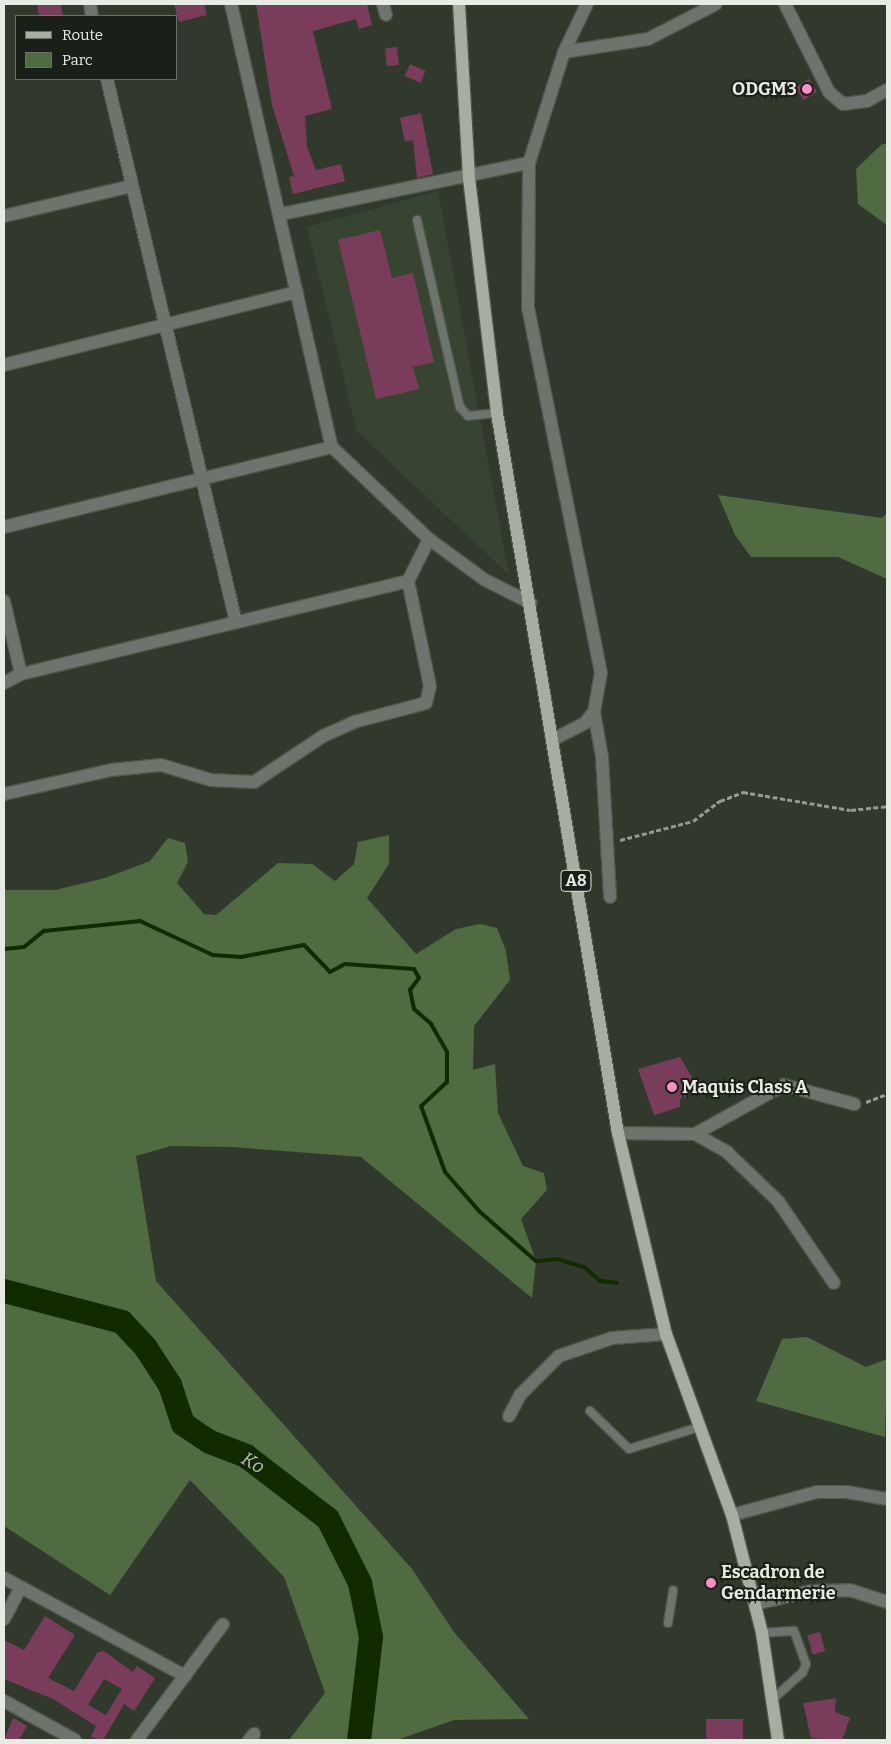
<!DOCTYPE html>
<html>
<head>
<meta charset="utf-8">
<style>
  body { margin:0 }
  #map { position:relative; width:891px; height:1744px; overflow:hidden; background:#31392d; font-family:Bitter,serif }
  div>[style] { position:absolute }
  .built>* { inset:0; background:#384432 }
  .green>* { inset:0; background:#506a41 }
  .stream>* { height:4px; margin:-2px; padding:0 2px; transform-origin:2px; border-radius:2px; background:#122a01 }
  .river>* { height:24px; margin:-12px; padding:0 12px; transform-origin:12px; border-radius:12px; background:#122a01 }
  .building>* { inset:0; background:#793d5b; transform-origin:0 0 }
  .path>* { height:2.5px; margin-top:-1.25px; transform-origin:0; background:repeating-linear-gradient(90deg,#949b91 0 5px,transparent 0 7.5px) }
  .roads { filter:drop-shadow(1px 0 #4e554a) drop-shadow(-1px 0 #4e554a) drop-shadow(0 1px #4e554a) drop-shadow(0 -1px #4e554a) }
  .service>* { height:8px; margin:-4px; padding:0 4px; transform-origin:4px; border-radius:4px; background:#6f736d }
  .minor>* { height:12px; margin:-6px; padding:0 6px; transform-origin:6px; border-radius:6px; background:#6f736d }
  .tertiary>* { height:12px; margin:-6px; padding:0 6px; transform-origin:6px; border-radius:6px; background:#6f736d }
  .primary>* { height:12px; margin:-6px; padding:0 6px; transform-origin:6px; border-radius:6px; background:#a6aea2 }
  .dots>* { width:14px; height:14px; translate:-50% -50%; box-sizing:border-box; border:2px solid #1b1f19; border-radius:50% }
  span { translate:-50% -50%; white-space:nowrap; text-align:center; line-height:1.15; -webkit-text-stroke:4px #1b1f19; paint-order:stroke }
  .shield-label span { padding:1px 4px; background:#1b1f19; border:1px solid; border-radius:4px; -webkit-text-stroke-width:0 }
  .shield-label { font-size:16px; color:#e6ebe3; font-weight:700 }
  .poi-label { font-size:18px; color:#e6ebe3; font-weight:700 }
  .right { translate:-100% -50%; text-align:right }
  .left { translate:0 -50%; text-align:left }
  .water-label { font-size:19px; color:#a1d584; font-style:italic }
  .frame { position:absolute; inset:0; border:5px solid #e6ebe3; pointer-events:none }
  .legend { position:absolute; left:15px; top:15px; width:162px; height:65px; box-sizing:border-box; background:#1b1f19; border:1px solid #6c716a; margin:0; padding:6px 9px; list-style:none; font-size:15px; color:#e6ebe3 }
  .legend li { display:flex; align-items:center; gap:10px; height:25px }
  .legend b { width:25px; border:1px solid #6c716a }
</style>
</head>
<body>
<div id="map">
  <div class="built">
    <div style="clip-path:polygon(438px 191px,509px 575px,357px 431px,307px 227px)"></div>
  </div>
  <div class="green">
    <div style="clip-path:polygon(882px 144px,887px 144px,887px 225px,858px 204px,856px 169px)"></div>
    <div style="clip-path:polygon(718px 495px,882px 518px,887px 513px,887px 579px,838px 557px,751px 557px,735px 535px)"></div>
    <div style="clip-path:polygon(389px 835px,389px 864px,367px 898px,416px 954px,456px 929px,480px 924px,497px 928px,506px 951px,510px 980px,474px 1026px,473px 1070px,495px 1064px,498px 1113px,523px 1166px,544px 1173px,547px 1190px,521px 1219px,536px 1261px,532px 1298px,361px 1157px,232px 1147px,171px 1146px,136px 1156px,156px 1281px,412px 1569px,454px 1632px,529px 1719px,454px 1720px,397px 1740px,289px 1740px,325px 1693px,284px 1577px,190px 1480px,110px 1595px,4px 1526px,4px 890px,55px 890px,105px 878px,150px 861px,168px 838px,185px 843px,188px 862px,177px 883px,204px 914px,216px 915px,278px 863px,312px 864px,335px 881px,354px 864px,358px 842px)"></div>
    <div style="clip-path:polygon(807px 1337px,866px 1367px,887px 1359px,885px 1437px,756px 1401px,782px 1339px)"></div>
  </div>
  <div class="stream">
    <div style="left:4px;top:949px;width:20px;rotate:-6deg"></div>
    <div style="left:24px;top:947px;width:26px;rotate:-39deg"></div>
    <div style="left:44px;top:931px;width:97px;rotate:-5.9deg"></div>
    <div style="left:140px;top:921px;width:81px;rotate:25deg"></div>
    <div style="left:213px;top:955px;width:28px;rotate:4deg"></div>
    <div style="left:241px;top:957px;width:64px;rotate:-10.8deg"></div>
    <div style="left:304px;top:945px;width:37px;rotate:46deg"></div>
    <div style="left:330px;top:972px;width:17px;rotate:-28deg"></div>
    <div style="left:345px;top:964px;width:69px;rotate:4.1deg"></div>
    <div style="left:414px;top:969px;width:10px;rotate:61deg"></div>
    <div style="left:419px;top:978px;width:15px;rotate:127deg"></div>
    <div style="left:410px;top:990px;width:19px;rotate:78deg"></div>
    <div style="left:414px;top:1009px;width:23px;rotate:41deg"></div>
    <div style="left:431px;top:1024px;width:32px;rotate:60deg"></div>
    <div style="left:447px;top:1052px;width:30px;rotate:90deg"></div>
    <div style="left:447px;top:1082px;width:35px;rotate:137deg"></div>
    <div style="left:421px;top:1106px;width:70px;rotate:70deg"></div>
    <div style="left:445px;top:1172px;width:52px;rotate:48.9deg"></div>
    <div style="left:479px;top:1211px;width:76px;rotate:41.3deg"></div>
    <div style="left:536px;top:1261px;width:21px;rotate:-5deg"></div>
    <div style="left:557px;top:1259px;width:28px;rotate:17deg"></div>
    <div style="left:584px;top:1267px;width:21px;rotate:41deg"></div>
    <div style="left:600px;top:1281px;width:17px;rotate:7deg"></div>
  </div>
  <div class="river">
    <div style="left:4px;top:1291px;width:122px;rotate:14.7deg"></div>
    <div style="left:122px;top:1322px;width:35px;rotate:47deg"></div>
    <div style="left:146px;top:1348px;width:44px;rotate:57deg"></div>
    <div style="left:170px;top:1385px;width:41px;rotate:71.6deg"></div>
    <div style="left:183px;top:1424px;width:32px;rotate:34deg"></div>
    <div style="left:210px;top:1442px;width:39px;rotate:21deg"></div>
    <div style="left:246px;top:1456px;width:103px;rotate:37.5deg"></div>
    <div style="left:328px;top:1519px;width:72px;rotate:63.4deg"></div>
    <div style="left:360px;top:1583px;width:55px;rotate:78.5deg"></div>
    <div style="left:371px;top:1637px;width:104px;rotate:96.6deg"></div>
  </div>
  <div class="building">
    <div style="clip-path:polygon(37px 4px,61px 4px,63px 16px,39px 16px)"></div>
    <div style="clip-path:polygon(174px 4px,204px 4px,207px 15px,179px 22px)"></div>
    <div style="clip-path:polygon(256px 4px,367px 4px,372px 25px,359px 29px,356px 19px,313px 31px,332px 109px,305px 116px,307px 147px,316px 170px,341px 164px,345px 181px,293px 194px,289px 177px,294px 176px,272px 105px)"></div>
    <div style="left:397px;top:47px;width:18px;height:12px;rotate:84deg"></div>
    <div style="left:410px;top:64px;width:17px;height:13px;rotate:24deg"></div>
    <div style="left:809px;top:79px;width:15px;height:16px;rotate:58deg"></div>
    <div style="clip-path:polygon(421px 113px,433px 174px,417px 178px,413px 140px,405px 142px,400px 118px)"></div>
    <div style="clip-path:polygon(380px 230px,392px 278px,413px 273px,434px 362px,413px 367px,419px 389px,376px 399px,338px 240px)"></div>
    <div style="clip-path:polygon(680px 1057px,700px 1091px,680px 1099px,680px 1107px,654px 1115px,638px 1069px)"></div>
    <div style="clip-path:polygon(evenodd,45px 1616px,75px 1635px,48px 1678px,74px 1691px,98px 1652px,104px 1651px,133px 1672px,137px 1666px,155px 1678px,134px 1711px,124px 1704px,103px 1740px,91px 1737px,96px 1726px,53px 1699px,4px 1679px,4px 1640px,24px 1650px,45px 1616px,104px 1679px,122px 1689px,106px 1715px,88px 1705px,104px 1679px)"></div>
    <div style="left:820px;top:1632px;width:20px;height:13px;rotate:75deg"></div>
    <div style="clip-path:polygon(836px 1698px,835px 1712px,850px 1718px,842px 1740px,811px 1738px,803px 1703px)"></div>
    <div style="clip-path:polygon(13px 1718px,27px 1726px,19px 1740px,4px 1740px)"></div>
    <div style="left:706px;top:1719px;width:37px;height:21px"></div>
  </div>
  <div class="path">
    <div style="left:620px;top:840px;width:75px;rotate:-14.6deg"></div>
    <div style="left:693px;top:821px;width:34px;rotate:-37deg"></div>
    <div style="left:720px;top:801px;width:25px;rotate:-21deg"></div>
    <div style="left:743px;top:792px;width:109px;rotate:9.5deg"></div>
    <div style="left:851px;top:810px;width:36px;rotate:-6deg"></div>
    <div style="left:866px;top:1102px;width:22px;rotate:-21deg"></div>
  </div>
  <div class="roads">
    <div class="service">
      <div style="left:417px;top:220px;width:192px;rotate:77.1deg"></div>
      <div style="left:460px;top:407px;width:12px;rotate:48deg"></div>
      <div style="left:468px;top:416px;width:29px;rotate:-6deg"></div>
      <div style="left:590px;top:1411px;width:54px;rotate:44.3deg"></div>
      <div style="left:629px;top:1449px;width:73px;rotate:-17.4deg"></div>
      <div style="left:668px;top:1623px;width:33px;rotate:-81deg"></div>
      <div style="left:762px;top:1633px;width:32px;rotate:-4deg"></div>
      <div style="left:794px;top:1631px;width:35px;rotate:70deg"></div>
      <div style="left:806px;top:1664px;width:9px;rotate:111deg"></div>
      <div style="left:803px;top:1672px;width:40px;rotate:138deg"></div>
    </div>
    <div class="minor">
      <div style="left:90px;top:4px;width:12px;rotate:81deg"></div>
      <div style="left:231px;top:4px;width:454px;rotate:77.2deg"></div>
      <div style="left:332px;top:447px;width:134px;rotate:43.5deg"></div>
      <div style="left:429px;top:539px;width:69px;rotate:36.2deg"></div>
      <div style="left:485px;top:580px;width:51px;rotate:26.6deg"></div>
      <div style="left:383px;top:4px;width:11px;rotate:75deg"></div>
      <div style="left:785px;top:4px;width:98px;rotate:63.4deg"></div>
      <div style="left:829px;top:92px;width:18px;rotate:41deg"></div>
      <div style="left:843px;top:104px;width:24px;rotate:-7deg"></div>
      <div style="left:867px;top:101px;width:23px;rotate:-29deg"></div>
      <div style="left:564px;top:52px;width:85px;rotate:-8.8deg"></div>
      <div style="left:648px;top:39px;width:76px;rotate:-27.2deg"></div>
      <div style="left:107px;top:79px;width:558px;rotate:76.64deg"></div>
      <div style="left:282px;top:214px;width:252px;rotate:-11.7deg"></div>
      <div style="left:4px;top:216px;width:131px;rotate:-13.2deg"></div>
      <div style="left:4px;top:365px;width:302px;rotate:-14deg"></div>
      <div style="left:4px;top:527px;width:338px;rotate:-13.7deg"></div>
      <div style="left:4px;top:601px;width:75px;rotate:76.9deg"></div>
      <div style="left:4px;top:683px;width:19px;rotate:-28deg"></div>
      <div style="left:21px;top:674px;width:398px;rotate:-13.5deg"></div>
      <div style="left:408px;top:581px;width:47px;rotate:-63.4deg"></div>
      <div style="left:594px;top:712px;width:46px;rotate:79.9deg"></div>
      <div style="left:602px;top:757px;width:140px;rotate:86.7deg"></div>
      <div style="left:4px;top:794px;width:110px;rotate:-12.6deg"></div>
      <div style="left:111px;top:770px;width:50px;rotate:-5.7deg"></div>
      <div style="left:161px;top:765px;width:52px;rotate:16.7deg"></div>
      <div style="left:211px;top:780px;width:43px;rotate:2.7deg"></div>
      <div style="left:254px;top:782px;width:83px;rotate:-33.7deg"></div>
      <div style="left:323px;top:736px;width:34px;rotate:-24deg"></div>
      <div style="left:354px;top:722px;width:74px;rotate:-14.8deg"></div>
      <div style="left:426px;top:703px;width:17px;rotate:-77deg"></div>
      <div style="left:430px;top:686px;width:107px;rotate:-101.8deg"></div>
      <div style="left:618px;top:1133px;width:77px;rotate:0.7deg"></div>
      <div style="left:695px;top:1134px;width:37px;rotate:29deg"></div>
      <div style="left:727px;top:1152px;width:71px;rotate:43.9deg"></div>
      <div style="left:778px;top:1201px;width:99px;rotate:55.7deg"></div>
      <div style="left:695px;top:1134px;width:102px;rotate:-28.8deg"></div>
      <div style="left:784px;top:1085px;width:73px;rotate:15.2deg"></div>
      <div style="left:509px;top:1416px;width:24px;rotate:-62deg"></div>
      <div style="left:520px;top:1395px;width:55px;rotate:-45deg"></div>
      <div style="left:559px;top:1356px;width:56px;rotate:-18.8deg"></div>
      <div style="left:612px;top:1338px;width:54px;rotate:-4.2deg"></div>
      <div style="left:732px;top:1515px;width:88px;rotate:-15.1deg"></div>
      <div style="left:817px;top:1492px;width:30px"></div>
      <div style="left:847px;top:1492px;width:41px;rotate:9.9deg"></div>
      <div style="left:4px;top:1578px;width:206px;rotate:28.4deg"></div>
      <div style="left:755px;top:1604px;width:57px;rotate:-13.1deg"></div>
      <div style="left:811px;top:1591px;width:39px;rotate:-1deg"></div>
      <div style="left:850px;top:1590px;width:39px;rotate:18deg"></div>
      <div style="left:4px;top:1619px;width:36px;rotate:-62deg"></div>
      <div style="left:4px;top:1701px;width:81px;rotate:28.8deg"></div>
      <div style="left:137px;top:1740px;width:144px;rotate:-53.4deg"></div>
      <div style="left:249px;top:1740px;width:8px;rotate:-50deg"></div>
    </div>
    <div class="tertiary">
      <div style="left:552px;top:740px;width:37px;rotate:-27deg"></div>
      <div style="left:585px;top:723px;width:14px;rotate:-51deg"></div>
      <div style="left:594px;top:712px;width:40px;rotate:-80deg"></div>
      <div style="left:601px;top:673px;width:371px;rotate:-101.3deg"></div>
      <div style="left:528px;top:309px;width:146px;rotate:-89.6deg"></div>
      <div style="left:529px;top:163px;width:116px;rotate:-72.5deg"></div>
      <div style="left:564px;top:52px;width:53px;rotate:-64.4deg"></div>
    </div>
    <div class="primary">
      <div style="left:459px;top:4px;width:174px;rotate:86.7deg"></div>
      <div style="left:469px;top:178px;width:237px;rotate:83.2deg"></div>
      <div style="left:497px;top:413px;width:730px;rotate:80.46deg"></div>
      <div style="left:618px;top:1133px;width:207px;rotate:76.6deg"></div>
      <div style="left:666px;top:1334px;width:193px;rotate:70deg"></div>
      <div style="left:732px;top:1515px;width:122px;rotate:75.7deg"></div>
      <div style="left:762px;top:1633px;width:108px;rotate:81.5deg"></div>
    </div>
  </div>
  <div class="dots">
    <div style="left:807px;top:89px;background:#fb8fc4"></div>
    <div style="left:672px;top:1087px;background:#fb8fc4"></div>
    <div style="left:711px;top:1583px;background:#fb8fc4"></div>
  </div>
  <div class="shield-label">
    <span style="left:576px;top:881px">A8</span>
  </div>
  <div class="poi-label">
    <span class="right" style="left:797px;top:89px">ODGM3</span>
    <span class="left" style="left:682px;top:1087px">Maquis Class A</span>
    <span class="left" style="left:721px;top:1583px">Escadron de<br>Gendarmerie</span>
  </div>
  <div class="water-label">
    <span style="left:253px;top:1463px;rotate:31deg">Ko</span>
  </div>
  <div class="frame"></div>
  <ul class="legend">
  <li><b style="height:6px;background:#a6aea2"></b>Route</li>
  <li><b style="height:14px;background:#506a41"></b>Parc</li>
  </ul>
</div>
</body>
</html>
